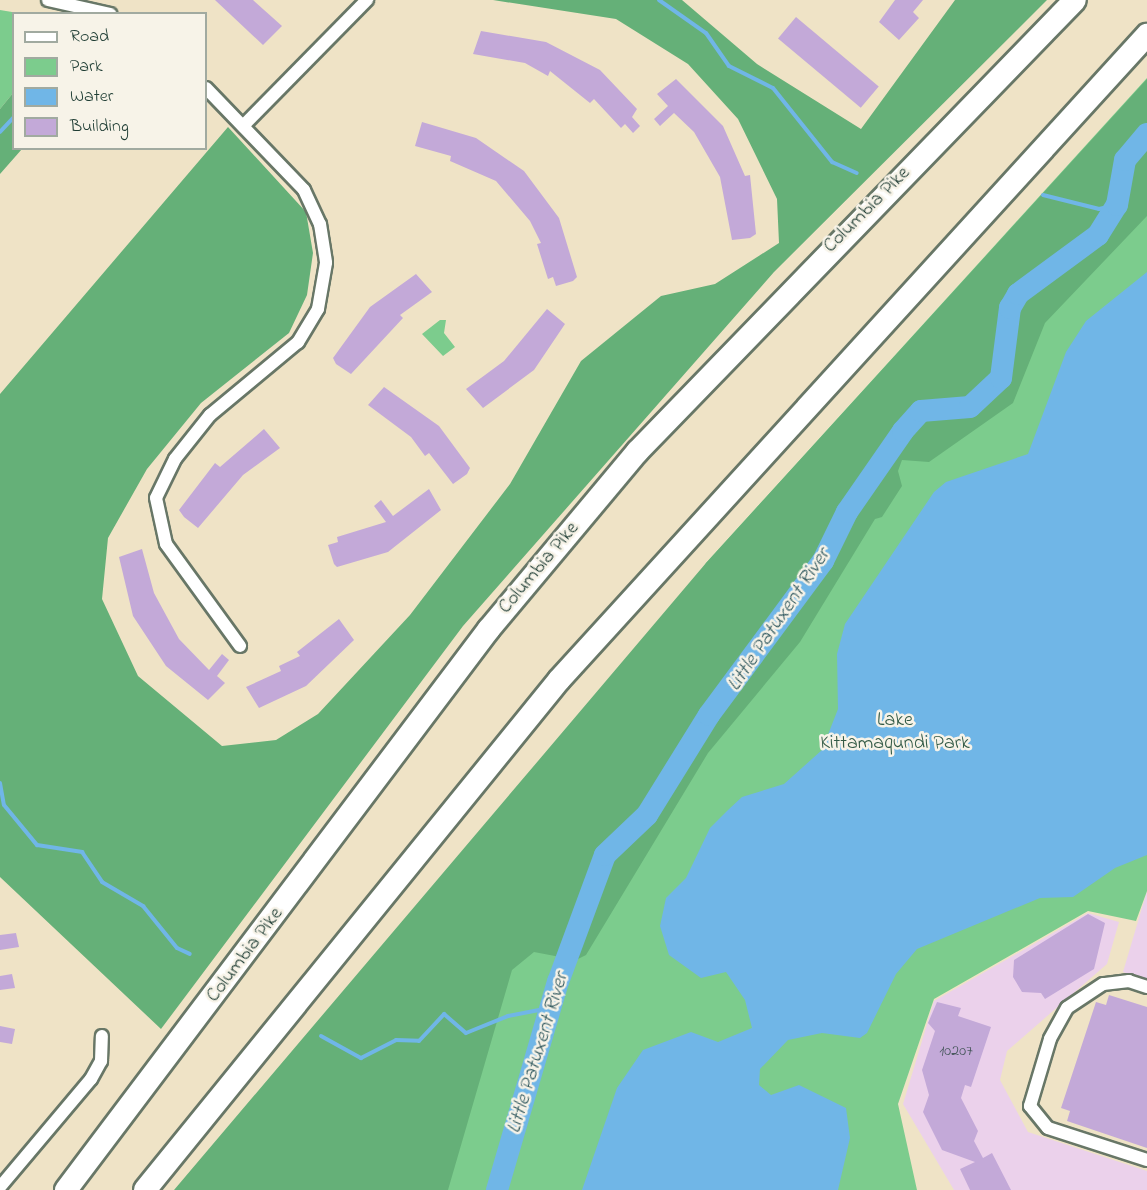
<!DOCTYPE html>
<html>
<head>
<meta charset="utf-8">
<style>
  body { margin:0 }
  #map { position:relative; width:1147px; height:1190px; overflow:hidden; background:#efe3c6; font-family:"Indie Flower",sans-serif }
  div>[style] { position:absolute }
  .built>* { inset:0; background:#ebd1eb }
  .green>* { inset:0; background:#7ccc8d }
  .forest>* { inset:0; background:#65b078 }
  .water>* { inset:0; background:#70b6e7 }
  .stream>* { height:4px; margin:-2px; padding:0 2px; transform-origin:2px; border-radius:2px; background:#70b6e7 }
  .river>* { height:22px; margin:-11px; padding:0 11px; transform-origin:11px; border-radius:11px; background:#70b6e7 }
  .building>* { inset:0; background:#c3a9d8; transform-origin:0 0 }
  .roads { filter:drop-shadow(2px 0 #687767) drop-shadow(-2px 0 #687767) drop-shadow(0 2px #687767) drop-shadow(0 -2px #687767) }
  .street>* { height:12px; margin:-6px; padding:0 6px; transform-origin:6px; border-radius:6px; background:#fff }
  .highway>* { height:22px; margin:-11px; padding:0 11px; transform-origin:11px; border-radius:11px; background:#fff }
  span { translate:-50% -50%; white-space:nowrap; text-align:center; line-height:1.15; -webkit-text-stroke:5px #f7f3e8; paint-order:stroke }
  .number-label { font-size:16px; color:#48585d }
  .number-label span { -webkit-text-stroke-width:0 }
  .street-label { font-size:20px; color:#1f3d34 }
  .park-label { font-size:20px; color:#325a46 }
  .water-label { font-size:21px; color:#335b61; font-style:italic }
  .legend { position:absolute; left:12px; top:12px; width:195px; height:138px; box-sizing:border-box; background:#f7f3e8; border:2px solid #a1aaa0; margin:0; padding:8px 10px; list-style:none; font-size:18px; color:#1f3d34 }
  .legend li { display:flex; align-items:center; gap:12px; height:30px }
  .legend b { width:30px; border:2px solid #a1aaa0 }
</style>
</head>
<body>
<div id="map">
  <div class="built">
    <div style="clip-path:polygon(1147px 891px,1147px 980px,1123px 972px)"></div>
    <div style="clip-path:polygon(1088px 913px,1119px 922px,1107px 964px,1007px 1051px,1000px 1080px,1028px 1132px,1147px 1171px,1147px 1190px,954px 1190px,903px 1104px,934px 1001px)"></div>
  </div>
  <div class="green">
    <div style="clip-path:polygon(0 10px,18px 13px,14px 14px,13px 93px,0 109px)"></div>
    <div style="clip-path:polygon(1147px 78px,1147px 891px,1136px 921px,1088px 911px,934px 999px,898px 1104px,917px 1190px,318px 1190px,706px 563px)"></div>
    <div style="clip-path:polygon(440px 320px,446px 320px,444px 333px,455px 347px,443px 356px,422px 334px)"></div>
  </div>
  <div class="forest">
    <div style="clip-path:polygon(493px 0,682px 0,757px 64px,861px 129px,955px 0,1047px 0,774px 272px,463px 626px,161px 1029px,0 877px,0 394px,228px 127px,306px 212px,313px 253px,307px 295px,289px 333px,201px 403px,147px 469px,108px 538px,102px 599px,138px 676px,222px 746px,276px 740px,318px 714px,410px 615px,510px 484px,581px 361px,661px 296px,715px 284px,779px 243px,777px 199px,738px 119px,688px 64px,616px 19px)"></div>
    <div style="clip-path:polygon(1147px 79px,1147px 216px,1045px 323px,1013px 403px,929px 462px,902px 460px,898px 471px,902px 486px,882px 517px,875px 519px,800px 642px,708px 753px,586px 955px,576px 960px,534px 952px,512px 970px,448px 1190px,174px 1190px,706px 563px)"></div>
    <div style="clip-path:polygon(13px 93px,14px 148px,22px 149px,0 174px,0 109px)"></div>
  </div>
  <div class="water">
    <div style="clip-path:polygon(1147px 272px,1147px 855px,1115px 868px,1073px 897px,1040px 898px,917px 949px,896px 974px,867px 1033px,860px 1038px,822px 1033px,788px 1040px,760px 1069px,759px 1085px,771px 1095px,799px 1085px,846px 1108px,850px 1138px,838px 1190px,582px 1190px,617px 1088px,643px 1050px,691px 1032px,718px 1042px,752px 1028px,745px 1000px,726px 972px,701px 978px,669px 955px,660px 926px,666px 898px,686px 878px,710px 828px,728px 810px,742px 797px,784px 784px,822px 750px,838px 709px,837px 654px,845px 624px,934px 492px,946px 482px,1028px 454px,1066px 352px,1086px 321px)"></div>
  </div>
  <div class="stream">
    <div style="left:659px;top:0;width:57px;rotate:35.1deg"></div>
    <div style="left:706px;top:33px;width:40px;rotate:55.1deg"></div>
    <div style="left:729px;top:66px;width:49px;rotate:26.6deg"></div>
    <div style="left:773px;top:88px;width:95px;rotate:51.4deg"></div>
    <div style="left:832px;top:162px;width:27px;rotate:24deg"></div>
    <div style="left:0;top:132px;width:21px;rotate:-47deg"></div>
    <div style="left:1043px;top:195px;width:58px;rotate:14deg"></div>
    <div style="left:1099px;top:209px;width:18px;rotate:-13deg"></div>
    <div style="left:0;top:783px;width:22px;rotate:80deg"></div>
    <div style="left:4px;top:805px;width:52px;rotate:50.5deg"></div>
    <div style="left:37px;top:845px;width:46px;rotate:8.8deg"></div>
    <div style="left:82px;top:852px;width:36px;rotate:56deg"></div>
    <div style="left:102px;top:882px;width:48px;rotate:30.3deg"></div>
    <div style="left:143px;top:906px;width:54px;rotate:51deg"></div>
    <div style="left:177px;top:948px;width:14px;rotate:25deg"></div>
    <div style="left:321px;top:1036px;width:46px;rotate:28.8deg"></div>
    <div style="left:361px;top:1058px;width:39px;rotate:-27deg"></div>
    <div style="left:396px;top:1040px;width:23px;rotate:2deg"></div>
    <div style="left:419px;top:1041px;width:37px;rotate:-47deg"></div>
    <div style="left:444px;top:1014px;width:29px;rotate:41deg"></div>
    <div style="left:466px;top:1033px;width:45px;rotate:-22deg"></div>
    <div style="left:508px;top:1016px;width:42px;rotate:-11deg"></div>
  </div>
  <div class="river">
    <div style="left:497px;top:1190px;width:217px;rotate:-73.7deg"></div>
    <div style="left:558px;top:982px;width:135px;rotate:-69.7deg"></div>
    <div style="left:605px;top:855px;width:58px;rotate:-43.6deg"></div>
    <div style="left:647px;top:815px;width:118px;rotate:-58.2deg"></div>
    <div style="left:709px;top:715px;width:192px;rotate:-53.5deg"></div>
    <div style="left:823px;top:561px;width:55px;rotate:-63.9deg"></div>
    <div style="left:847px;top:512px;width:98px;rotate:-55.3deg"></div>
    <div style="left:903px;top:431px;width:27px;rotate:-48deg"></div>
    <div style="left:921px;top:411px;width:49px;rotate:-4.7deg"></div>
    <div style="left:970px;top:407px;width:42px;rotate:-43.1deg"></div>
    <div style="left:1001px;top:378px;width:71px;rotate:-82.7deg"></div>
    <div style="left:1010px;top:308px;width:16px;rotate:-60deg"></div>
    <div style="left:1018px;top:294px;width:99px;rotate:-36.4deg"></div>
    <div style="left:1098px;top:235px;width:36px;rotate:-58deg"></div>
    <div style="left:1117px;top:205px;width:46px;rotate:-79.9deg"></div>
    <div style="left:1125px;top:160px;width:34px;rotate:-50deg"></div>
  </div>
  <div class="building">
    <div style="clip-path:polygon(215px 0,253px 0,282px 26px,263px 45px)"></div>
    <div style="clip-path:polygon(895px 0,923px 0,913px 12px,919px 18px,899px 40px,879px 22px)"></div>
    <div style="left:796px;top:17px;width:108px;height:28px;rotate:40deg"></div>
    <div style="clip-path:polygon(481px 31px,546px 42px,600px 70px,637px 109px,632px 117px,640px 126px,633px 133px,625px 124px,621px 128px,594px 99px,590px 103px,550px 71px,548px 76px,525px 63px,473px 54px)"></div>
    <div style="clip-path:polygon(676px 79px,723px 126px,745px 176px,750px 175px,756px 234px,750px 238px,732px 240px,720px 177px,694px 132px,674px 113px,660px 126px,654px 119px,668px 106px,657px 94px)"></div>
    <div style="clip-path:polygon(422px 122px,476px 138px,524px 171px,559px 218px,577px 277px,573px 281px,556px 286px,553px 277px,548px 279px,537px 244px,541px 243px,530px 221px,496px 181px,450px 161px,451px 156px,415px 146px)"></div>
    <div style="clip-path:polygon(416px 274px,432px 292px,400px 315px,403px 318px,351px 374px,336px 364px,333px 358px,370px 307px)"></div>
    <div style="clip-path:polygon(547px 309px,565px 324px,534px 370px,483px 408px,466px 389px,504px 361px)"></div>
    <div style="clip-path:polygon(384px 387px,439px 426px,470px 468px,467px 474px,453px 484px,429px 453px,425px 456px,411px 437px,368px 405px)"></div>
    <div style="clip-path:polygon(264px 429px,280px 448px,243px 475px,198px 528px,184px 517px,179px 510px,215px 463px,220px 467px)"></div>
    <div style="clip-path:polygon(429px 489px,441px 510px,388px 552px,337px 567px,334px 564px,328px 545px,338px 542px,337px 537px,386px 522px,374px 506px,381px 500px,393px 516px)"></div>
    <div style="clip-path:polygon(142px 549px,154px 593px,179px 639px,209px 670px,222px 654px,229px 660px,217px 676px,225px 683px,208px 700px,166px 666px,133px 616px,119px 557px)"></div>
    <div style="clip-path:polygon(339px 619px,354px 640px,306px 686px,259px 708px,246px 687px,281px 671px,279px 666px,300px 656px,297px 652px)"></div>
    <div style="clip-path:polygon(1088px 914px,1105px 923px,1094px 969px,1045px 999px,1041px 993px,1022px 992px,1013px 977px,1014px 960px)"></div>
    <div style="clip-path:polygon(16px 933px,19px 947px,0 950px,0 935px)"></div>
    <div style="clip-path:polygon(12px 974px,15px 988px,0 990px,0 976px)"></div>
    <div style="clip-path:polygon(1109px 995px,1147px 1007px,1147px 1148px,1067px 1121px,1070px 1111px,1061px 1108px,1096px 1002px,1106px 1005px)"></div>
    <div style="clip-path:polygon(937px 1002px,961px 1008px,958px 1016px,991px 1027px,971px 1087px,965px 1085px,961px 1098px,978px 1131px,974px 1141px,983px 1158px,992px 1153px,1011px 1190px,970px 1190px,960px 1169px,975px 1162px,942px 1150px,923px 1112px,929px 1095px,922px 1070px,935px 1031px,928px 1023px)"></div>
    <div style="clip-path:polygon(0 1026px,15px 1029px,12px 1044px,0 1042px)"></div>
  </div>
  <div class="roads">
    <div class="street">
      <div style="left:48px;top:0;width:64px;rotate:12.7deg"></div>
      <div style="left:206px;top:88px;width:141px;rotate:46.1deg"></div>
      <div style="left:304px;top:190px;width:38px;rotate:65deg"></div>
      <div style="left:320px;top:224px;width:39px;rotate:81deg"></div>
      <div style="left:326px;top:263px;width:47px;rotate:99.9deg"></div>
      <div style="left:318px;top:309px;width:39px;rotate:121deg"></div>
      <div style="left:298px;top:342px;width:114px;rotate:140.3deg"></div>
      <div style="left:210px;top:415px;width:56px;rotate:128.5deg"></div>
      <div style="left:175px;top:459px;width:43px;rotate:116deg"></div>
      <div style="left:156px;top:498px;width:47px;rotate:77.7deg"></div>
      <div style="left:166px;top:544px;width:126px;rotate:54deg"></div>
      <div style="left:243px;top:126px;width:177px;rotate:-45.5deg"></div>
      <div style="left:1147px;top:987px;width:19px;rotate:-162deg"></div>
      <div style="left:1129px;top:981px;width:26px;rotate:173deg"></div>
      <div style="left:1103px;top:984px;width:43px;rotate:146.3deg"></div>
      <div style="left:1067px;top:1008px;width:35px;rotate:119deg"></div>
      <div style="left:1050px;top:1039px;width:70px;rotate:106.6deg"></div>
      <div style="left:1030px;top:1106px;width:28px;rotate:51deg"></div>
      <div style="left:1048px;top:1128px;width:104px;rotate:17.9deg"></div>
      <div style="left:0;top:1187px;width:141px;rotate:-49.9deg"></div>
      <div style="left:91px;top:1079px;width:21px;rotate:-61deg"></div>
      <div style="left:101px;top:1061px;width:25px;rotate:-88deg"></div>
    </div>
    <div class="highway">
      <div style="left:66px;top:1190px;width:703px;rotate:-52.98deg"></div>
      <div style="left:489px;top:629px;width:231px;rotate:-50.1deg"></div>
      <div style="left:637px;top:452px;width:629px;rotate:-45.9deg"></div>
      <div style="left:145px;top:1190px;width:657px;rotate:-50.93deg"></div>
      <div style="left:559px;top:680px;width:873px;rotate:-47.65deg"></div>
    </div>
  </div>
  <div class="number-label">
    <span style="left:956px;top:1051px">10207</span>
  </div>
  <div class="street-label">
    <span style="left:867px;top:210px;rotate:-45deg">Columbia Pike</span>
    <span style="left:539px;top:568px;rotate:-50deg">Columbia Pike</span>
    <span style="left:245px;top:955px;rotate:-53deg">Columbia Pike</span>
  </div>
  <div class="park-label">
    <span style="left:895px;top:732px">Lake<br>Kittamaqundi Park</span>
  </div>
  <div class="water-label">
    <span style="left:779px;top:620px;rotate:-56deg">Little Patuxent River</span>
    <span style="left:538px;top:1053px;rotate:-73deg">Little Patuxent River</span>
  </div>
  <ul class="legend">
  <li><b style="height:8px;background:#fff"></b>Road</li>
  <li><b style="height:16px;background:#7ccc8d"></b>Park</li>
  <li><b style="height:16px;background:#70b6e7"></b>Water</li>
  <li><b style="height:16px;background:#c3a9d8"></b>Building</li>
  </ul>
</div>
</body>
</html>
